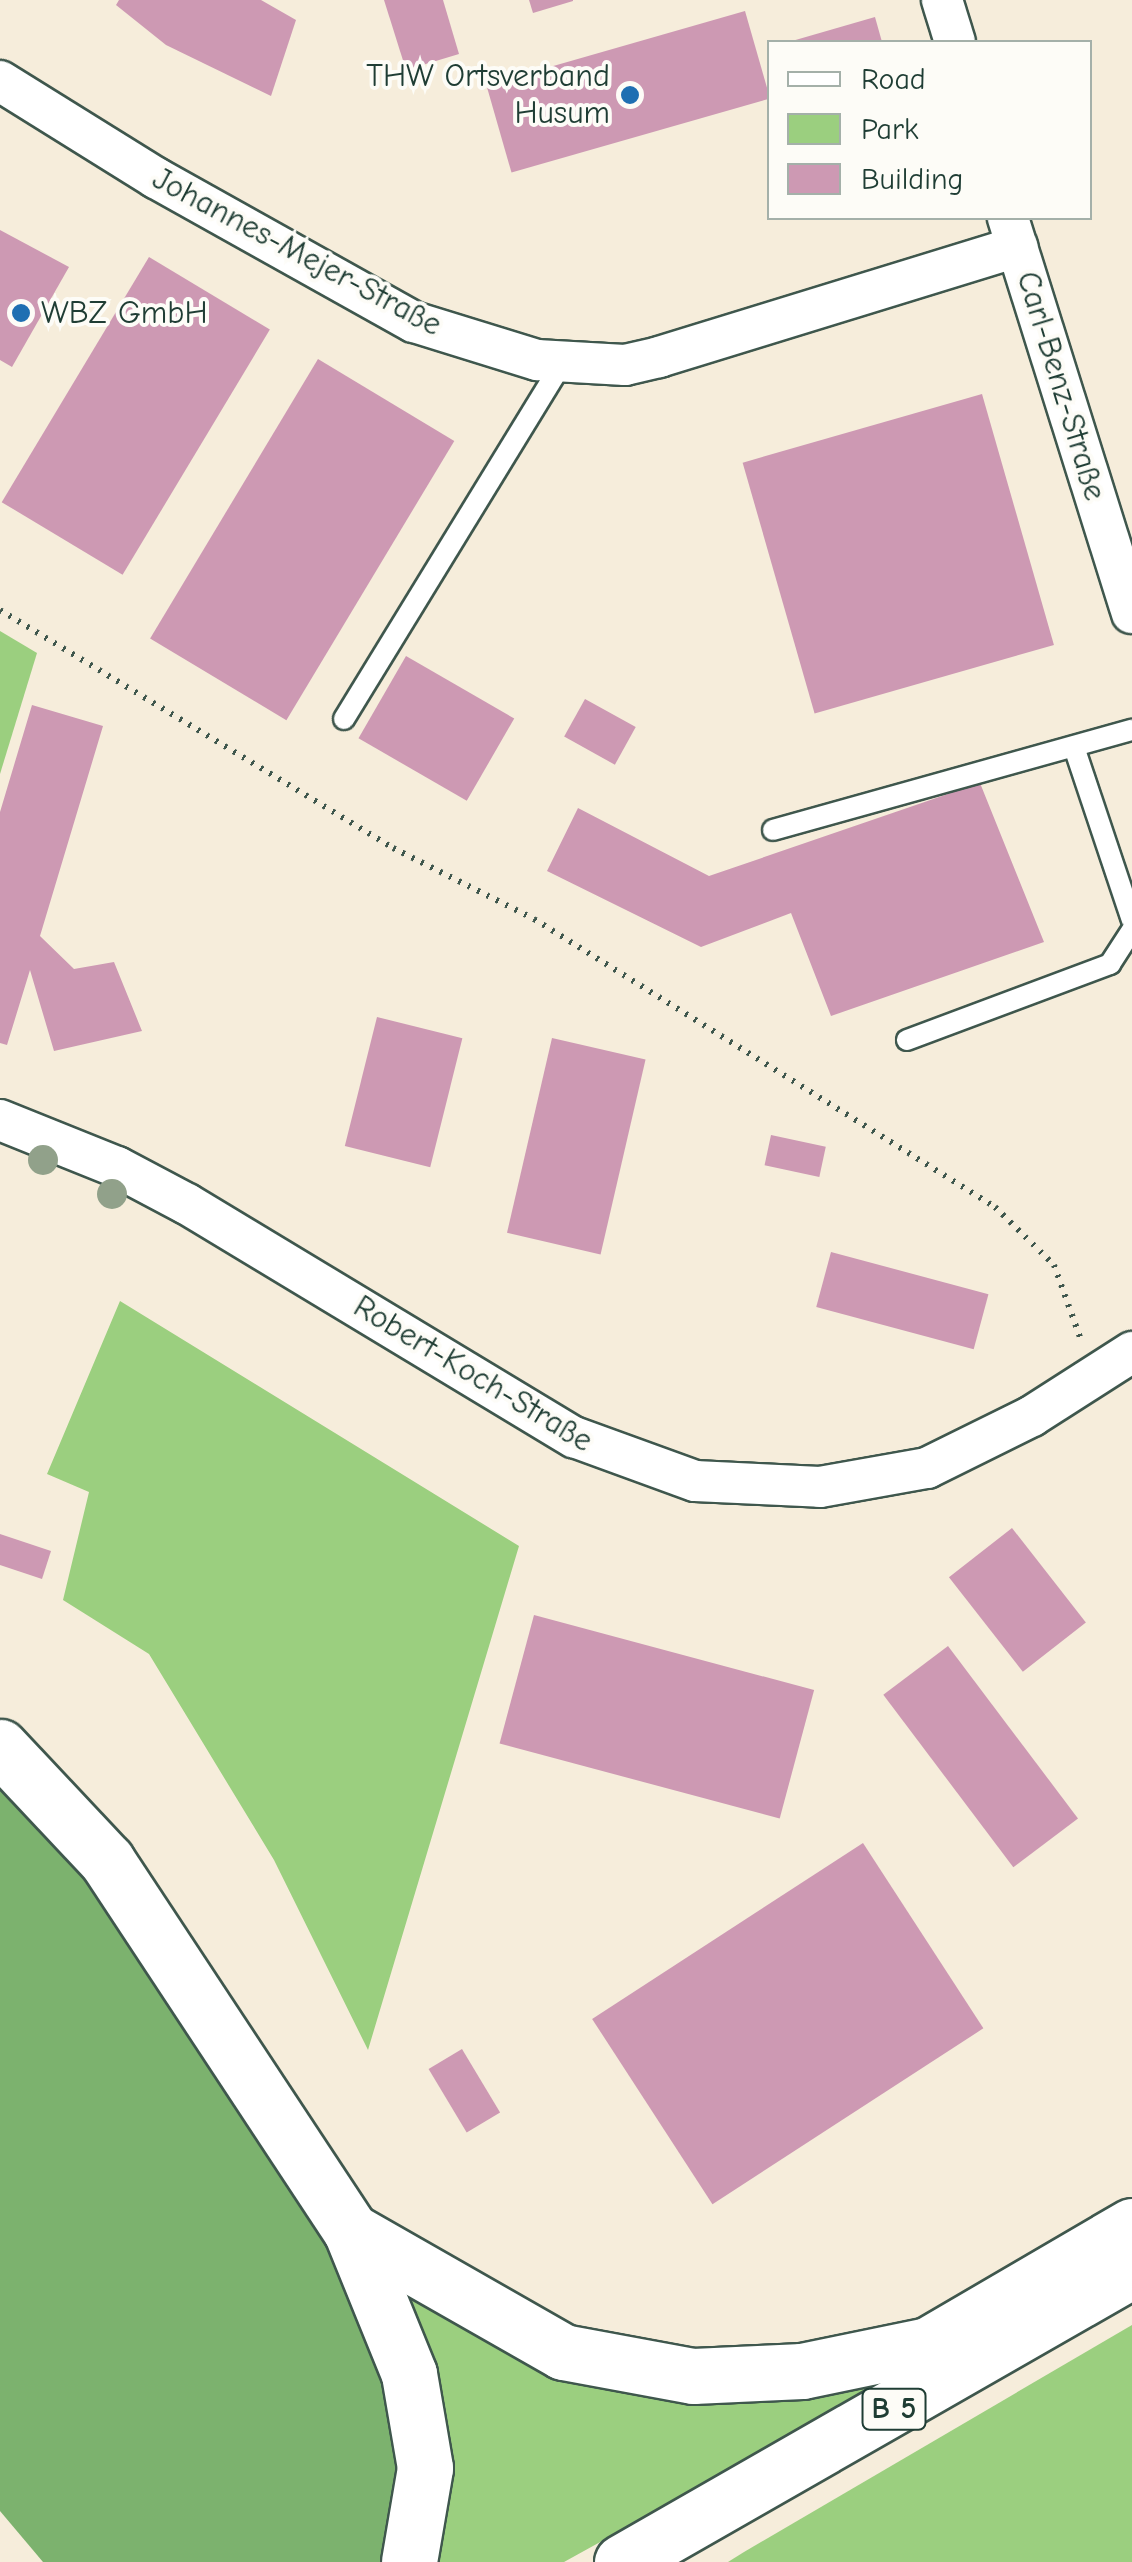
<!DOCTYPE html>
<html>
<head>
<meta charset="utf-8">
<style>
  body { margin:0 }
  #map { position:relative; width:1132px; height:2562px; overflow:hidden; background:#f6eddb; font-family:"Comic Neue",sans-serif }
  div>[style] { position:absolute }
  .green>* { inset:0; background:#9bcf7f }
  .forest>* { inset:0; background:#7cb26e }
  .building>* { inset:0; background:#cd99b3; transform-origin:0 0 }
  .path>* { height:6px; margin-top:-3px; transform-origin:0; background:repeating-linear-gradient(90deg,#3f574d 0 2.5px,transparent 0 10.5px) }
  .roads { filter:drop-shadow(2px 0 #3f574d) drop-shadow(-2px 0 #3f574d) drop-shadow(0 2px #3f574d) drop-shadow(0 -2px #3f574d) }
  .lane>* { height:20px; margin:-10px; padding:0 10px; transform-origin:10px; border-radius:10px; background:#fff }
  .street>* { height:40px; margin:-20px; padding:0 20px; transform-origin:20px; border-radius:20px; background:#fff }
  .highway>* { height:55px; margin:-27.5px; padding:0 27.5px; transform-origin:27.5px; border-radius:27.5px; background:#fff }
  .trees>* { width:30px; height:30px; margin:-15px; border-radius:50%; background:#91a18a }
  .dots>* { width:28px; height:28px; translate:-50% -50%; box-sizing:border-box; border:5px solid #fdfcf7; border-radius:50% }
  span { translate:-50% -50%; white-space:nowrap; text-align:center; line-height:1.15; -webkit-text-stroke:8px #fdfcf7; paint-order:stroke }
  .shield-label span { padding:2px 8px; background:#fdfcf7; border:2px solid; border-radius:8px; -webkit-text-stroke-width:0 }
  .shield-label { font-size:30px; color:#1f3d34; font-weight:700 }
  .poi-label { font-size:32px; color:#1f3d34 }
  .right { translate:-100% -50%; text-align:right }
  .left { translate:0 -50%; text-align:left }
  .street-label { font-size:32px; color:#1f3d34 }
  .legend { position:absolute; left:767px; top:40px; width:325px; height:180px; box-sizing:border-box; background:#fdfcf7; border:2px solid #a4b0a9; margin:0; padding:12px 18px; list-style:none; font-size:30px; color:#1f3d34 }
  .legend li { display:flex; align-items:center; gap:20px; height:50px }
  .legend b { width:50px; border:2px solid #a4b0a9 }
</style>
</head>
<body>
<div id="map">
  <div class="green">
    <div style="clip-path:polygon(0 631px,37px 653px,0 774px)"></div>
    <div style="clip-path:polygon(120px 1301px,519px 1546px,368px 2050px,274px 1860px,149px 1654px,63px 1600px,89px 1492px,47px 1474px)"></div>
    <div style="clip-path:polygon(375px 2257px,561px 2363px,930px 2360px,564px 2562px,422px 2562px)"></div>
    <div style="clip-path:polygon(1132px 2325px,1132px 2562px,728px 2562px,744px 2552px)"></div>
  </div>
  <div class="forest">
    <div style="clip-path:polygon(0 1778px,87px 1874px,325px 2235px,391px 2375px,409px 2467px,391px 2562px,43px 2562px,0 2511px)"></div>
  </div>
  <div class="building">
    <div style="clip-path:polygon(119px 0,261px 0,296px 20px,271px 96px,166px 45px,116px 5px)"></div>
    <div style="clip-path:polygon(384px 0,443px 0,459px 54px,406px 70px)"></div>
    <div style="clip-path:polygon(529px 0,573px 0,573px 1px,533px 13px)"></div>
    <div style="left:745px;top:11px;width:91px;height:269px;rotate:74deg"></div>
    <div style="clip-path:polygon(875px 17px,882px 42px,792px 42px,792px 41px)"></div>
    <div style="clip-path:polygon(0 230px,69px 267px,12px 367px,0 360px)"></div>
    <div style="left:149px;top:257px;width:141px;height:286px;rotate:31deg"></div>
    <div style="left:318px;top:359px;width:159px;height:326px;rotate:31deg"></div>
    <div style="left:982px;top:394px;width:261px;height:249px;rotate:74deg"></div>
    <div style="left:406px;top:656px;width:125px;height:95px;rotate:30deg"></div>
    <div style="left:585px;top:699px;width:58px;height:43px;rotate:29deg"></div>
    <div style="clip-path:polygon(32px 705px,103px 726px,40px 936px,74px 969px,114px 962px,142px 1031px,54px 1051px,30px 970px,7px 1045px,0 1043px,0 812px)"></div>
    <div style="clip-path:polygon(980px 783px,1044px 942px,831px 1016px,791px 913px,701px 947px,547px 871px,578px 808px,709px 876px)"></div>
    <div style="left:377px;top:1017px;width:88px;height:133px;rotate:14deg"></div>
    <div style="left:552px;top:1038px;width:96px;height:200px;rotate:13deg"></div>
    <div style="left:771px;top:1135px;width:56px;height:31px;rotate:12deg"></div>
    <div style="left:831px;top:1252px;width:163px;height:57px;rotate:15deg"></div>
    <div style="left:1012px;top:1528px;width:120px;height:80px;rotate:52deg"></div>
    <div style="clip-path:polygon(0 1534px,51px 1551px,42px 1579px,0 1565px)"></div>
    <div style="left:534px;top:1615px;width:290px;height:133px;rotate:15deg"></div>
    <div style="left:948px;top:1646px;width:216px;height:81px;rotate:53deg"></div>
    <div style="left:863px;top:1843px;width:221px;height:323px;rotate:57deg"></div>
    <div style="left:462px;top:2049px;width:74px;height:39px;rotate:59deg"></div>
  </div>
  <div class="path">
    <div style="left:0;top:610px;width:459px;rotate:31.2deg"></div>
    <div style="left:393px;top:848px;width:158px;rotate:26.7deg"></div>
    <div style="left:534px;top:919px;width:544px;rotate:31.99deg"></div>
    <div style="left:995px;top:1207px;width:83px;rotate:44.5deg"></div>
    <div style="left:1054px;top:1265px;width:80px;rotate:70.2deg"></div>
  </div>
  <div class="roads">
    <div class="lane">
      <div style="left:344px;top:719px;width:419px;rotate:-58.5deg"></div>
      <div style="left:1074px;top:747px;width:182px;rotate:71.5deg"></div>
      <div style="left:773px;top:830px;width:373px;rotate:-15.6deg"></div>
      <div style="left:907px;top:1040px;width:217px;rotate:-20.5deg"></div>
      <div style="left:1110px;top:964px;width:40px;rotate:-57.1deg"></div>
    </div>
    <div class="street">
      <div style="left:942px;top:0;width:44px;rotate:72.8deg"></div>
      <div style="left:0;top:81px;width:184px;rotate:31.9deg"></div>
      <div style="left:156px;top:178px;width:295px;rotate:29.2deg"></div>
      <div style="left:414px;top:322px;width:129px;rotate:17.2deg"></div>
      <div style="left:537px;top:360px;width:88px;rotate:3.3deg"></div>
      <div style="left:625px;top:365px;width:35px;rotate:-13deg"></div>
      <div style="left:659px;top:357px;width:375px;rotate:-17.1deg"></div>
      <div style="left:1008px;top:218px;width:414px;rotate:72.6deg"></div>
      <div style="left:0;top:1120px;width:126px;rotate:21.9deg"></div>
      <div style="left:117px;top:1167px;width:79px;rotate:27.9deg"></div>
      <div style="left:187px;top:1204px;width:452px;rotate:31.1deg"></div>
      <div style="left:574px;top:1437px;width:129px;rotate:20deg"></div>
      <div style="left:695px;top:1481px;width:125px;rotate:2.7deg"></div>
      <div style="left:820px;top:1487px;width:109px;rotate:-10.1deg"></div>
      <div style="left:927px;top:1468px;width:117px;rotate:-26.3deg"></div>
      <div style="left:1032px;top:1416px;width:119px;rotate:-32.6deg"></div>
    </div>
    <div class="highway">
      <div style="left:0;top:1747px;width:156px;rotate:46.8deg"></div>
      <div style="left:107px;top:1861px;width:443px;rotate:56.6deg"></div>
      <div style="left:351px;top:2231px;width:154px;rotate:67.9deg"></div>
      <div style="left:409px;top:2374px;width:95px;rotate:80.3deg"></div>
      <div style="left:425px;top:2468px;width:95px;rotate:99.7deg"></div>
      <div style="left:351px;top:2231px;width:244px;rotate:29.7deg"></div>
      <div style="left:563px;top:2352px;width:132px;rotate:10.5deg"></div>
      <div style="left:693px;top:2376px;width:109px;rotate:-2.6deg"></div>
      <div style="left:802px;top:2371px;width:129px;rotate:-11.7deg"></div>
      <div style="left:928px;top:2345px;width:236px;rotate:-30.3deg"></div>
      <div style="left:622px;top:2562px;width:588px;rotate:-29.79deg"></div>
    </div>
  </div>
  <div class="trees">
    <div style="left:43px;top:1160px"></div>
    <div style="left:112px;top:1194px"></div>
  </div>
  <div class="dots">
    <div style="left:630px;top:95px;background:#1f6fb2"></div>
    <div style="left:21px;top:313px;background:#1f6fb2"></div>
  </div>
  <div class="shield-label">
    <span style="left:894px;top:2409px">B 5</span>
  </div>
  <div class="poi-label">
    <span class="right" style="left:610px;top:95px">THW Ortsverband<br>Husum</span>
    <span class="left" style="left:41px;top:313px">WBZ GmbH</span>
  </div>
  <div class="street-label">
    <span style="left:297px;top:252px;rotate:28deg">Johannes-Mejer-Straße</span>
    <span style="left:1061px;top:386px;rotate:73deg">Carl-Benz-Straße</span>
    <span style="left:473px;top:1374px;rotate:31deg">Robert-Koch-Straße</span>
  </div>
  <ul class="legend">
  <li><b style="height:12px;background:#fff"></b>Road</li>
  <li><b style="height:28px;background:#9bcf7f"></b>Park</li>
  <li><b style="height:28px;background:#cd99b3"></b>Building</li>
  </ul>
</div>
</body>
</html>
